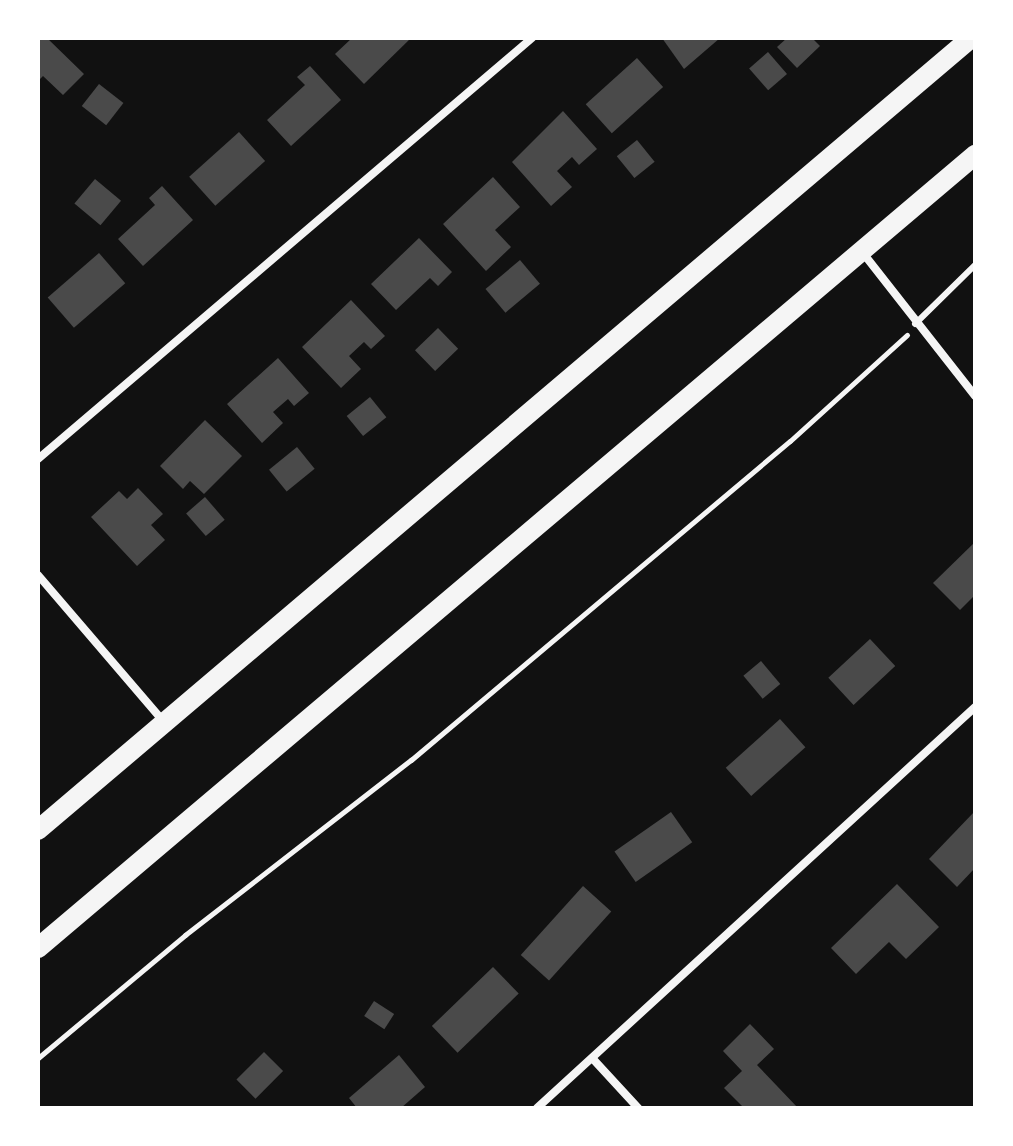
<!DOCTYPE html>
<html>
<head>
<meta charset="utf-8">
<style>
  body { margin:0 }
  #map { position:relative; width:1013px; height:1146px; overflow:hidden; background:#111; font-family:"Space Grotesk",sans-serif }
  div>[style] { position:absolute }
  .building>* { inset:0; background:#4a4a4a; transform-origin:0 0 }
  .path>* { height:5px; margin:-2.5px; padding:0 2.5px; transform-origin:2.5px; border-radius:2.5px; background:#f5f5f5 }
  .service>* { height:6px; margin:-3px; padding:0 3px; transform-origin:3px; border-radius:3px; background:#f5f5f5 }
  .minor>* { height:8px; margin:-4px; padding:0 4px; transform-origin:4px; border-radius:4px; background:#f5f5f5 }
  .primary>* { height:20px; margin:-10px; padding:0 10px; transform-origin:10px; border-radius:10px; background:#f5f5f5 }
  span { translate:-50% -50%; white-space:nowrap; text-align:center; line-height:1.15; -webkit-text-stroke:8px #fff; paint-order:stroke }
  .frame { position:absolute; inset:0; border:40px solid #fff; pointer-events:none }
</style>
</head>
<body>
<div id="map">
  <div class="building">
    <div style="clip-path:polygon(38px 38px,47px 38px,84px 74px,63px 95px,43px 76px,38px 81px)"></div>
    <div style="clip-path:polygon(352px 38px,411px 38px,364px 84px,335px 54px)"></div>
    <div style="clip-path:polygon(662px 38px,720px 38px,684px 69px)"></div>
    <div style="clip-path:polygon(787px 38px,812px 38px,820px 46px,797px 68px,777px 47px)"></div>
    <div style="left:768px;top:52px;width:29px;height:25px;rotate:49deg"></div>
    <div style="left:637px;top:58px;width:39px;height:69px;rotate:48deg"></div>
    <div style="clip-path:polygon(310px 66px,341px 100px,291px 146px,267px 120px,305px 85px,297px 77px)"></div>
    <div style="left:99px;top:84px;width:31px;height:28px;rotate:38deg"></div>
    <div style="clip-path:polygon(563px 111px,597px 149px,579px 165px,572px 157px,557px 171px,572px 187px,551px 206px,512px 162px)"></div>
    <div style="left:239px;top:132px;width:39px;height:67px;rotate:48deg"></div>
    <div style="left:637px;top:140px;width:28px;height:26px;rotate:51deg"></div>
    <div style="clip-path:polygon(493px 177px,520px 207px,495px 230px,511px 247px,486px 271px,443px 224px)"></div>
    <div style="left:95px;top:179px;width:34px;height:32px;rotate:40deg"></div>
    <div style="clip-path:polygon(162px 186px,193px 220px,143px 266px,118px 239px,155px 205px,149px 198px)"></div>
    <div style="clip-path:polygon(419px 238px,452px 272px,438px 286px,430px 278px,396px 310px,371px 284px)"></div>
    <div style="left:99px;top:253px;width:40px;height:68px;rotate:49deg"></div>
    <div style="left:520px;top:260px;width:31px;height:45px;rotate:50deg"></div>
    <div style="clip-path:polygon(351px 300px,385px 336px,371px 349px,364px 342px,349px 356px,361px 369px,341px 388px,302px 347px)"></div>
    <div style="left:438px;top:328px;width:29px;height:32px;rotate:46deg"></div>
    <div style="clip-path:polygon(278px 358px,309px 393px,294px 406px,288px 399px,273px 412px,283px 423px,262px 443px,227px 404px)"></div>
    <div style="left:370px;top:397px;width:26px;height:30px;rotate:51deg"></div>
    <div style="clip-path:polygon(205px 420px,242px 456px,204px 494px,190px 481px,183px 489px,160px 466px)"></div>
    <div style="left:297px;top:447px;width:28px;height:36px;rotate:51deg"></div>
    <div style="clip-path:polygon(138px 488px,163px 514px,151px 525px,165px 540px,137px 566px,91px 517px,119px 491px,127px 499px)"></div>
    <div style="left:205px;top:497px;width:30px;height:25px;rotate:49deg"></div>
    <div style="clip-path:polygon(975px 542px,975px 595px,960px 610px,933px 583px)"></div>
    <div style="left:870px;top:639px;width:37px;height:57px;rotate:47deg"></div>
    <div style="left:761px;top:661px;width:30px;height:23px;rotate:50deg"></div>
    <div style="left:780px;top:719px;width:38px;height:73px;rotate:48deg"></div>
    <div style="clip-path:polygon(975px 811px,975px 868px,957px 887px,929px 859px)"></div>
    <div style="left:671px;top:812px;width:37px;height:69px;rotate:55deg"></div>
    <div style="clip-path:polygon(897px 884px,939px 927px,906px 959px,889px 942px,856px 974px,831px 948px)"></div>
    <div style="left:583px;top:886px;width:38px;height:93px;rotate:42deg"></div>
    <div style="left:493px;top:967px;width:37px;height:85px;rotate:46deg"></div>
    <div style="left:374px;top:1001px;width:24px;height:18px;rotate:33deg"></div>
    <div style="clip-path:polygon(750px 1024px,774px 1049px,757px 1065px,798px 1108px,744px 1108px,724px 1088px,742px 1071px,723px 1051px)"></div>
    <div style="left:264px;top:1052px;width:27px;height:39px;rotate:45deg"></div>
    <div style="clip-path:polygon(399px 1055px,425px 1087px,401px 1108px,357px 1108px,349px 1098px)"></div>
  </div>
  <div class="path">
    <div style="left:38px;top:1058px;width:192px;rotate:-39.9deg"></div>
    <div style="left:185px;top:935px;width:286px;rotate:-37.8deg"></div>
    <div style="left:411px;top:760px;width:495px;rotate:-40.1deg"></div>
    <div style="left:790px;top:441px;width:158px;rotate:-42.2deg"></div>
  </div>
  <div class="service">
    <div style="left:915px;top:324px;width:84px;rotate:-44.5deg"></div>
  </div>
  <div class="minor">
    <div style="left:863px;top:253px;width:182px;rotate:51.9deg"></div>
    <div style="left:38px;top:459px;width:649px;rotate:-40.44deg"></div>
    <div style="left:38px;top:575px;width:194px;rotate:49.4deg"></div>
    <div style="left:593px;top:1059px;width:67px;rotate:47.4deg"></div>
    <div style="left:537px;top:1108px;width:594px;rotate:-42.47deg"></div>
  </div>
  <div class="primary">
    <div style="left:38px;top:830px;width:1224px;rotate:-40.33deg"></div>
    <div style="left:38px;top:948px;width:1228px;rotate:-40.24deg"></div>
  </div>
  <div class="frame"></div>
</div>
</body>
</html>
